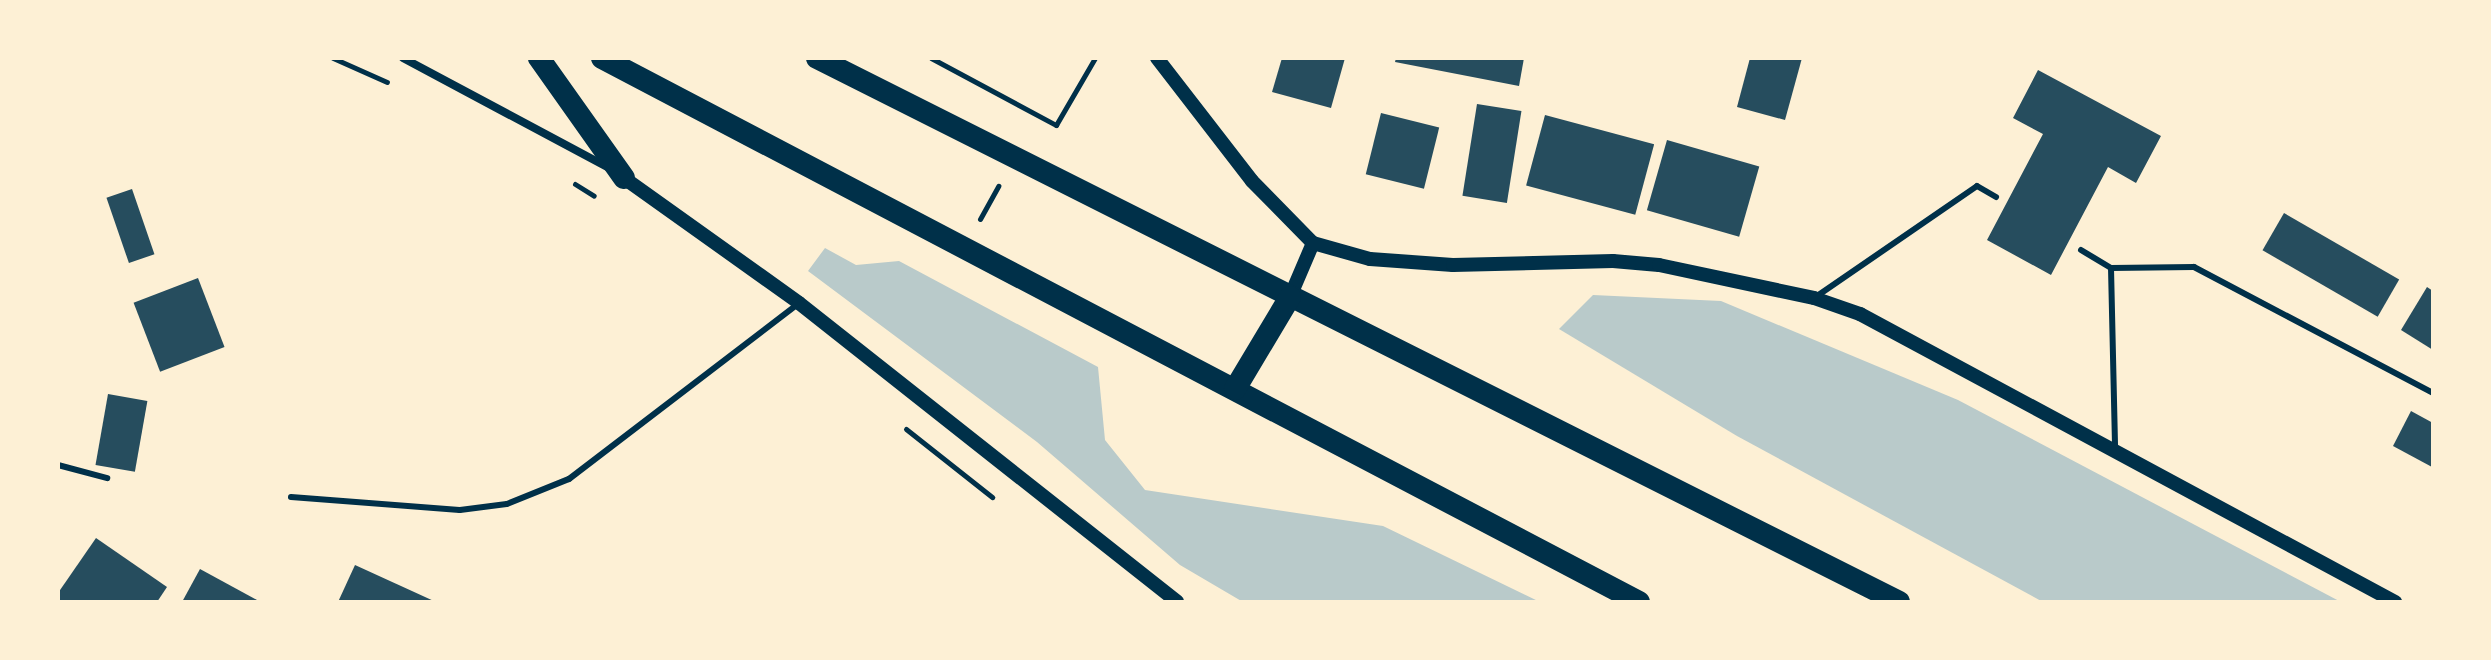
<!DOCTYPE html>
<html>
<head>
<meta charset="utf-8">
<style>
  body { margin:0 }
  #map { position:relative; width:2491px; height:660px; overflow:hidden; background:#fdf0d5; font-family:"Sofia Sans Condensed",sans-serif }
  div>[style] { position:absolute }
  .green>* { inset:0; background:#b9caca }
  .building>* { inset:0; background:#264d5e; transform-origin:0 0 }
  .path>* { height:5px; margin:-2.5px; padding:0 2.5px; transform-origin:2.5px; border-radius:2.5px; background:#003049 }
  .service>* { height:6px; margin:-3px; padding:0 3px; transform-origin:3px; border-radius:3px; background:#003049 }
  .minor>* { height:8px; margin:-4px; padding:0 4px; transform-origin:4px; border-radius:4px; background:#003049 }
  .tertiary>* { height:14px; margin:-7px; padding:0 7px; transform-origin:7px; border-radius:7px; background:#003049 }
  .trunk>* { height:22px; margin:-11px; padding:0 11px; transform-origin:11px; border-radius:11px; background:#003049 }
  span { translate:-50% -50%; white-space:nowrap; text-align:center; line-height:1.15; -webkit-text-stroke:8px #fdf0d5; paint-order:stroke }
  .frame { position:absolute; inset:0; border:60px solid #fdf0d5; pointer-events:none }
</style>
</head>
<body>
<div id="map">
  <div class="green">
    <div style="clip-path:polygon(825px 248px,856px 265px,899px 261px,1098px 367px,1105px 440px,1145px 490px,1383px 526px,1540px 602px,1243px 602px,1180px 565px,1037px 442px,808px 271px)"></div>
    <div style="clip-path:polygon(1593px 295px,1721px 301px,1958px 400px,2341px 602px,2043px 602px,1737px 436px,1559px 329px)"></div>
  </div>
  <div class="building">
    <div style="clip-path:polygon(1282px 58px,1345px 58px,1331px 108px,1272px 92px)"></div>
    <div style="clip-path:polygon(1396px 58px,1524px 58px,1519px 86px,1395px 62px)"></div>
    <div style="clip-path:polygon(1750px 58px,1802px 58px,1785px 120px,1737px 107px)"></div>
    <div style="clip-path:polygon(2038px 70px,2161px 136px,2136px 183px,2108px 167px,2051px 275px,1987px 240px,2043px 134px,2013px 118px)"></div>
    <div style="left:1477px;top:104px;width:45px;height:93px;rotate:9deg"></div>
    <div style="left:1381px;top:113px;width:60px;height:63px;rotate:14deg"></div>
    <div style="left:1545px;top:115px;width:113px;height:73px;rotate:15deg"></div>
    <div style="left:1667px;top:140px;width:96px;height:73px;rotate:16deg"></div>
    <div style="left:132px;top:189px;width:69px;height:27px;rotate:71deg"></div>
    <div style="left:2284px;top:213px;width:133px;height:43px;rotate:30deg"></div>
    <div style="left:198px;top:278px;width:74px;height:69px;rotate:69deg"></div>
    <div style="clip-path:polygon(2427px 287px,2433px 291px,2433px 350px,2401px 330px)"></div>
    <div style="left:108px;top:394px;width:40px;height:72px;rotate:10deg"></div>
    <div style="clip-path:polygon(2411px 411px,2433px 423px,2432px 467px,2393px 446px)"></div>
    <div style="clip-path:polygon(96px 538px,167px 587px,157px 602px,58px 602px,58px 593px)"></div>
    <div style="clip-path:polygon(355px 565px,436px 602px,338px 602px)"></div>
    <div style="clip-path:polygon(200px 569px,257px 600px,256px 602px,182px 602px)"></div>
  </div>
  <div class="path">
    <div style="left:333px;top:58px;width:59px;rotate:24deg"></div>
    <div style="left:931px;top:58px;width:142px;rotate:28.2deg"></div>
    <div style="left:1056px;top:125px;width:78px;rotate:-59.8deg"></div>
    <div style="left:575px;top:184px;width:22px;rotate:32deg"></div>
    <div style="left:980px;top:219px;width:38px;rotate:-61deg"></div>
    <div style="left:906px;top:429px;width:110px;rotate:38.3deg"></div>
  </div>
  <div class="service">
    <div style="left:2081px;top:250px;width:35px;rotate:31deg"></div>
    <div style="left:2111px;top:268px;width:181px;rotate:88.7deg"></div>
    <div style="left:2111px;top:268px;width:83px;rotate:-0.7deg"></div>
    <div style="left:2194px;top:267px;width:270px;rotate:27.8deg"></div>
    <div style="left:1817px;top:296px;width:194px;rotate:-34.5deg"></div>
    <div style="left:1977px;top:186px;width:22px;rotate:30deg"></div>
    <div style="left:58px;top:465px;width:51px;rotate:14.9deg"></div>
    <div style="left:291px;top:497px;width:169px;rotate:4.4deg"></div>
    <div style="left:460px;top:510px;width:47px;rotate:-7.3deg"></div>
    <div style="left:507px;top:504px;width:67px;rotate:-22deg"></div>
    <div style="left:569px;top:479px;width:290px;rotate:-37.4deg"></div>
  </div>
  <div class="minor">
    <div style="left:403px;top:58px;width:231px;rotate:28.1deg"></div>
  </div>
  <div class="tertiary">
    <div style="left:1157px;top:58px;width:155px;rotate:52.3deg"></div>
    <div style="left:1252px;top:181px;width:87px;rotate:45.5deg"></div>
    <div style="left:1313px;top:243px;width:59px;rotate:113.1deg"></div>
    <div style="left:624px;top:178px;width:215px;rotate:35.5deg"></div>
    <div style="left:799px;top:303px;width:482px;rotate:38.3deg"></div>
    <div style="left:1313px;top:243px;width:59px;rotate:15.7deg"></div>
    <div style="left:1370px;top:259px;width:83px;rotate:4.1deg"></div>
    <div style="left:1453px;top:265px;width:160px;rotate:-1.4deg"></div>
    <div style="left:1613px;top:261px;width:46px;rotate:5deg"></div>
    <div style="left:1659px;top:265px;width:158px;rotate:12deg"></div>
    <div style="left:1814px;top:298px;width:49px;rotate:19.2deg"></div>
    <div style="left:1860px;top:314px;width:608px;rotate:28.29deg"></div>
  </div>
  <div class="trunk">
    <div style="left:539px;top:58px;width:147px;rotate:54.7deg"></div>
    <div style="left:602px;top:58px;width:1171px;rotate:27.68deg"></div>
    <div style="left:817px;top:58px;width:1211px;rotate:26.69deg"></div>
    <div style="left:1235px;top:389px;width:107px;rotate:-59.1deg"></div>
  </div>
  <div class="frame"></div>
</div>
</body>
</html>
